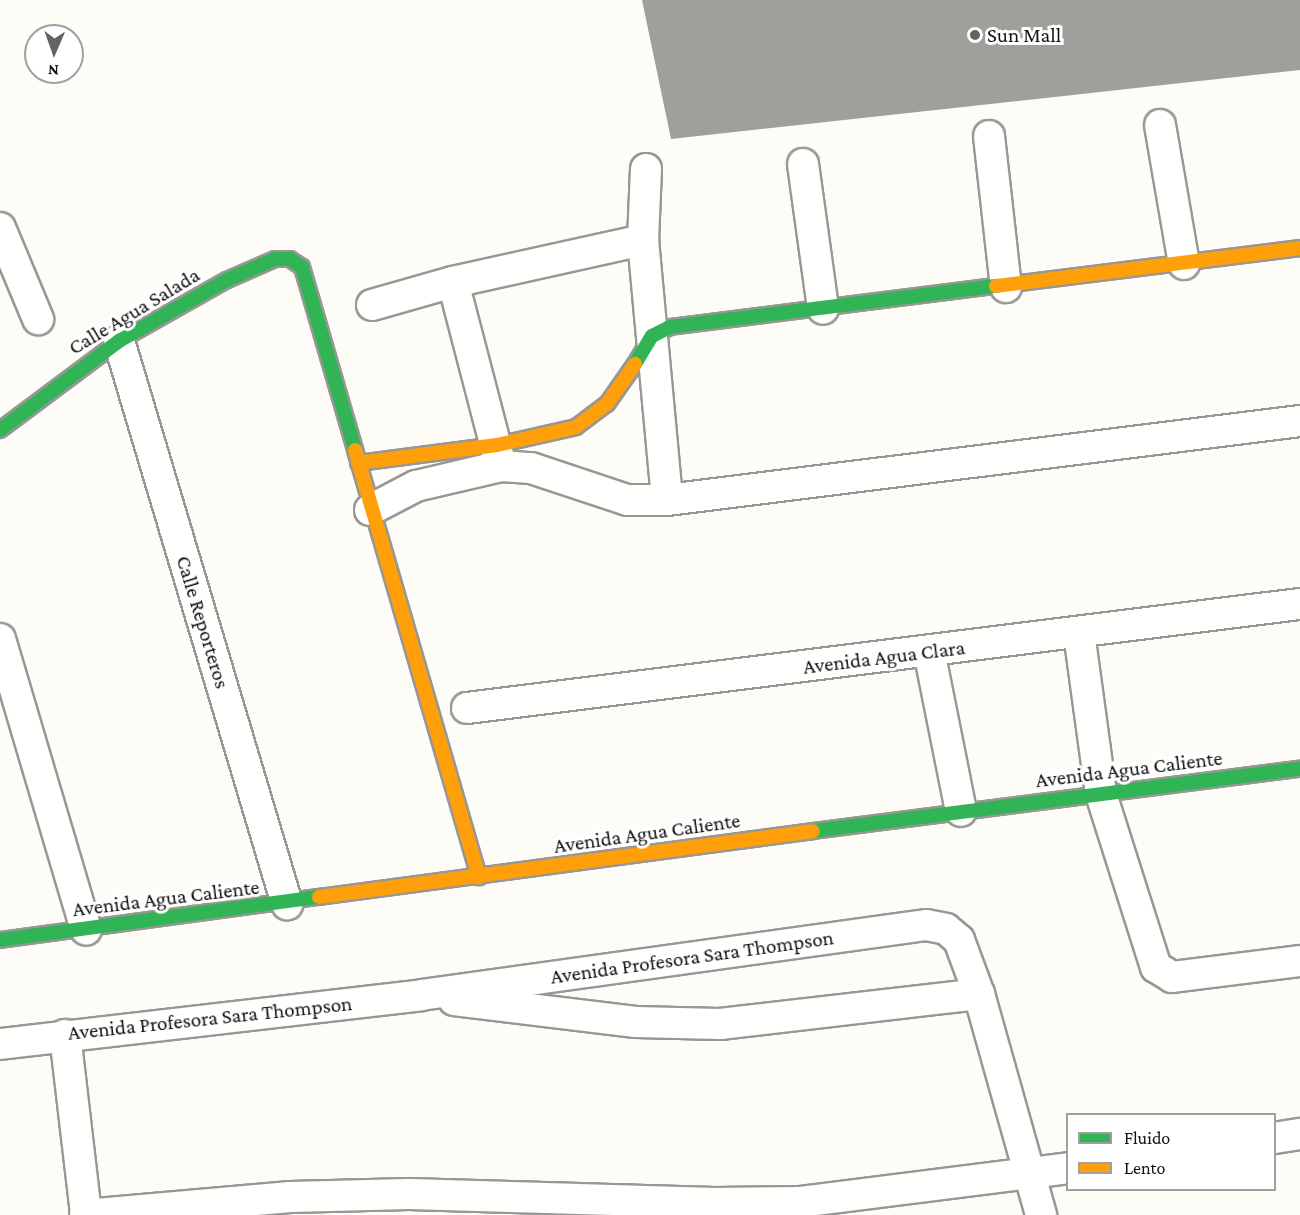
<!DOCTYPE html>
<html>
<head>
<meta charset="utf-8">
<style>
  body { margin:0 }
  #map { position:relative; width:1300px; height:1215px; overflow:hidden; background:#fdfcf7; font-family:"Crimson Pro",serif }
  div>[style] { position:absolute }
  .building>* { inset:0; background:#a19f9c }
  .roads { filter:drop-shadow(2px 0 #979795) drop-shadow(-2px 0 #979795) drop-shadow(0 2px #979795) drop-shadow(0 -2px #979795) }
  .street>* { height:30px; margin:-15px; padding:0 15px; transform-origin:15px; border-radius:15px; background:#fffffe }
  .fast>* { height:14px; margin:-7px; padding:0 7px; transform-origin:7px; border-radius:7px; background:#30b455 }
  .slow>* { height:14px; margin:-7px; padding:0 7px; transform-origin:7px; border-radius:7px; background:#ff9f0a }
  .dots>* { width:16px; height:16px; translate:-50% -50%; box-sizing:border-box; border:3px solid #fff; border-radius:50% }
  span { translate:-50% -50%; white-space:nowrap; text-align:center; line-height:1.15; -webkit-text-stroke:6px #fff; paint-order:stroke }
  .poi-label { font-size:21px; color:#111 }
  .left { translate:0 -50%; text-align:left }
  .street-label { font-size:21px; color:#111 }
  .legend { position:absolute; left:1066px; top:1113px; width:210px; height:78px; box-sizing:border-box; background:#fff; border:2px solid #a0a0a0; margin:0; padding:8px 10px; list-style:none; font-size:18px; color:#111 }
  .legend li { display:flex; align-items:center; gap:12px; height:30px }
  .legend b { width:30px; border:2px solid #a0a0a0 }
  .north { position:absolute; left:24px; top:24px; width:60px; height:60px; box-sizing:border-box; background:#fff; border:2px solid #a0a0a0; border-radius:50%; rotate:182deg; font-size:16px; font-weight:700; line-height:24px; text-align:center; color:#111 }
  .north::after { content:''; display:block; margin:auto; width:21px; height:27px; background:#646362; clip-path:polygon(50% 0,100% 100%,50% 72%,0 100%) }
</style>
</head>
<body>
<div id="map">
  <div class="building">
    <div style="clip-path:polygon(642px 0,1300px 0,1300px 70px,671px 139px)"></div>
  </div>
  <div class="roads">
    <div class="street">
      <div style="left:1160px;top:125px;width:141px;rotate:80.2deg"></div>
      <div style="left:989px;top:136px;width:152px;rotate:83.6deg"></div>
      <div style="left:803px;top:164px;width:146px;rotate:82.1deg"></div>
      <div style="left:646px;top:169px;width:71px;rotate:92.4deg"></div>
      <div style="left:643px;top:240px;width:261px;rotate:84.7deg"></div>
      <div style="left:0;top:228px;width:99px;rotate:67.3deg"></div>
      <div style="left:453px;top:282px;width:190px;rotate:75.4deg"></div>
      <div style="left:372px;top:305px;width:84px;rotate:-15.9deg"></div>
      <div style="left:453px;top:282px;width:195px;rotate:-12.5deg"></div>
      <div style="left:119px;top:341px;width:588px;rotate:73.38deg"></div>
      <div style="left:370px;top:510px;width:52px;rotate:-27.6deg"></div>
      <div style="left:416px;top:486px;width:87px;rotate:-13.2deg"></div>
      <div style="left:501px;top:466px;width:30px;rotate:4deg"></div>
      <div style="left:531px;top:468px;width:101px;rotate:18.4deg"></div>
      <div style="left:627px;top:500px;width:40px"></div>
      <div style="left:667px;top:500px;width:638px;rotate:-7.11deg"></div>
      <div style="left:1079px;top:633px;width:162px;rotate:82.2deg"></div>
      <div style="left:1101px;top:794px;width:182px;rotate:72.4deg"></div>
      <div style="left:1156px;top:967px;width:19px;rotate:32deg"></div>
      <div style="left:1172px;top:977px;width:129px;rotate:-7.1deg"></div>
      <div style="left:0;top:639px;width:303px;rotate:73.5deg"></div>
      <div style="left:929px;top:651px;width:163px;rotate:78.7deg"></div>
      <div style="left:467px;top:708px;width:839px;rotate:-7.12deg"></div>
      <div style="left:454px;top:1000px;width:183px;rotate:6.9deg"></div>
      <div style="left:636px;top:1022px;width:84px;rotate:1.4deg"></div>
      <div style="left:720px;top:1024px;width:261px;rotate:-6.6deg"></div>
      <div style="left:65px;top:1035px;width:181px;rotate:83.3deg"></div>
      <div style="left:0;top:1044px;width:424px;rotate:-6.6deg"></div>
      <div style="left:421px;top:995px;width:510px;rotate:-7.89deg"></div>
      <div style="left:926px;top:925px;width:20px;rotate:11deg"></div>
      <div style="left:946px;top:929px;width:17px;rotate:40deg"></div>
      <div style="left:959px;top:940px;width:58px;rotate:69.7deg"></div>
      <div style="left:979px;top:994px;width:230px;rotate:74.3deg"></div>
      <div style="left:1274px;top:1138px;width:26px;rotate:-9deg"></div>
      <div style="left:85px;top:1215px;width:206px;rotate:-5deg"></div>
      <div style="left:290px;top:1197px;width:119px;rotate:-1.4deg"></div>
      <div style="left:409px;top:1194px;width:306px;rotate:1.7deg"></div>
      <div style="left:715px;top:1203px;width:85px;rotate:-0.7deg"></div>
      <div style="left:800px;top:1202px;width:270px;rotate:-7.2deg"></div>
    </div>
    <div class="fast">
      <div style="left:635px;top:364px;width:33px;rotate:-59deg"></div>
      <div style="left:652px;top:336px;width:20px;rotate:-27deg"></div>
      <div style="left:670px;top:327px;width:329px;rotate:-7.2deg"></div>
      <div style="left:0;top:430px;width:149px;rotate:-36.8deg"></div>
      <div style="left:119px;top:341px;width:124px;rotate:-29.5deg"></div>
      <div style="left:227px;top:280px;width:52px;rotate:-23.6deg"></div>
      <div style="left:275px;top:259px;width:15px"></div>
      <div style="left:290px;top:259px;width:14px;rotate:34deg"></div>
      <div style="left:302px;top:267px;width:191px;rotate:73.8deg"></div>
      <div style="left:813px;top:831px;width:491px;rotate:-7.3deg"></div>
      <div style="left:0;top:940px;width:322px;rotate:-7.7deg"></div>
    </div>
    <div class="slow">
      <div style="left:996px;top:286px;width:306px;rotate:-7.1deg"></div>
      <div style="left:355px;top:450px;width:445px;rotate:73.8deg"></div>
      <div style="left:358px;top:463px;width:140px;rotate:-7.4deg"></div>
      <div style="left:497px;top:445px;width:81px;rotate:-12.8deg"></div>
      <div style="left:576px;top:427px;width:39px;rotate:-37deg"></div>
      <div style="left:607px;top:404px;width:49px;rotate:-55deg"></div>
      <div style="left:319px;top:897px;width:498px;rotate:-7.6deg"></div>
    </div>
  </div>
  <div class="dots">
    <div style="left:975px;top:35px;background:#646362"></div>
  </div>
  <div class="poi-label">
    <span class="left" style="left:987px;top:35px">Sun Mall</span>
  </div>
  <div class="street-label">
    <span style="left:134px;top:311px;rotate:-31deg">Calle Agua Salada</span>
    <span style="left:203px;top:622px;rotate:73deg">Calle Reporteros</span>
    <span style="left:884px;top:657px;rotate:-7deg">Avenida Agua Clara</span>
    <span style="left:1129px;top:769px;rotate:-7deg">Avenida Agua Caliente</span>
    <span style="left:647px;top:833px;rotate:-8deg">Avenida Agua Caliente</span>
    <span style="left:166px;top:898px;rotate:-7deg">Avenida Agua Caliente</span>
    <span style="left:692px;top:957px;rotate:-8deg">Avenida Profesora Sara Thompson</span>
    <span style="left:210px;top:1018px;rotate:-6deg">Avenida Profesora Sara Thompson</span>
  </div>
  <ul class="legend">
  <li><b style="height:8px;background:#30b455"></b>Fluido</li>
  <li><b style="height:8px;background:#ff9f0a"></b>Lento</li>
  </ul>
  <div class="north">N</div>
</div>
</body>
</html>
